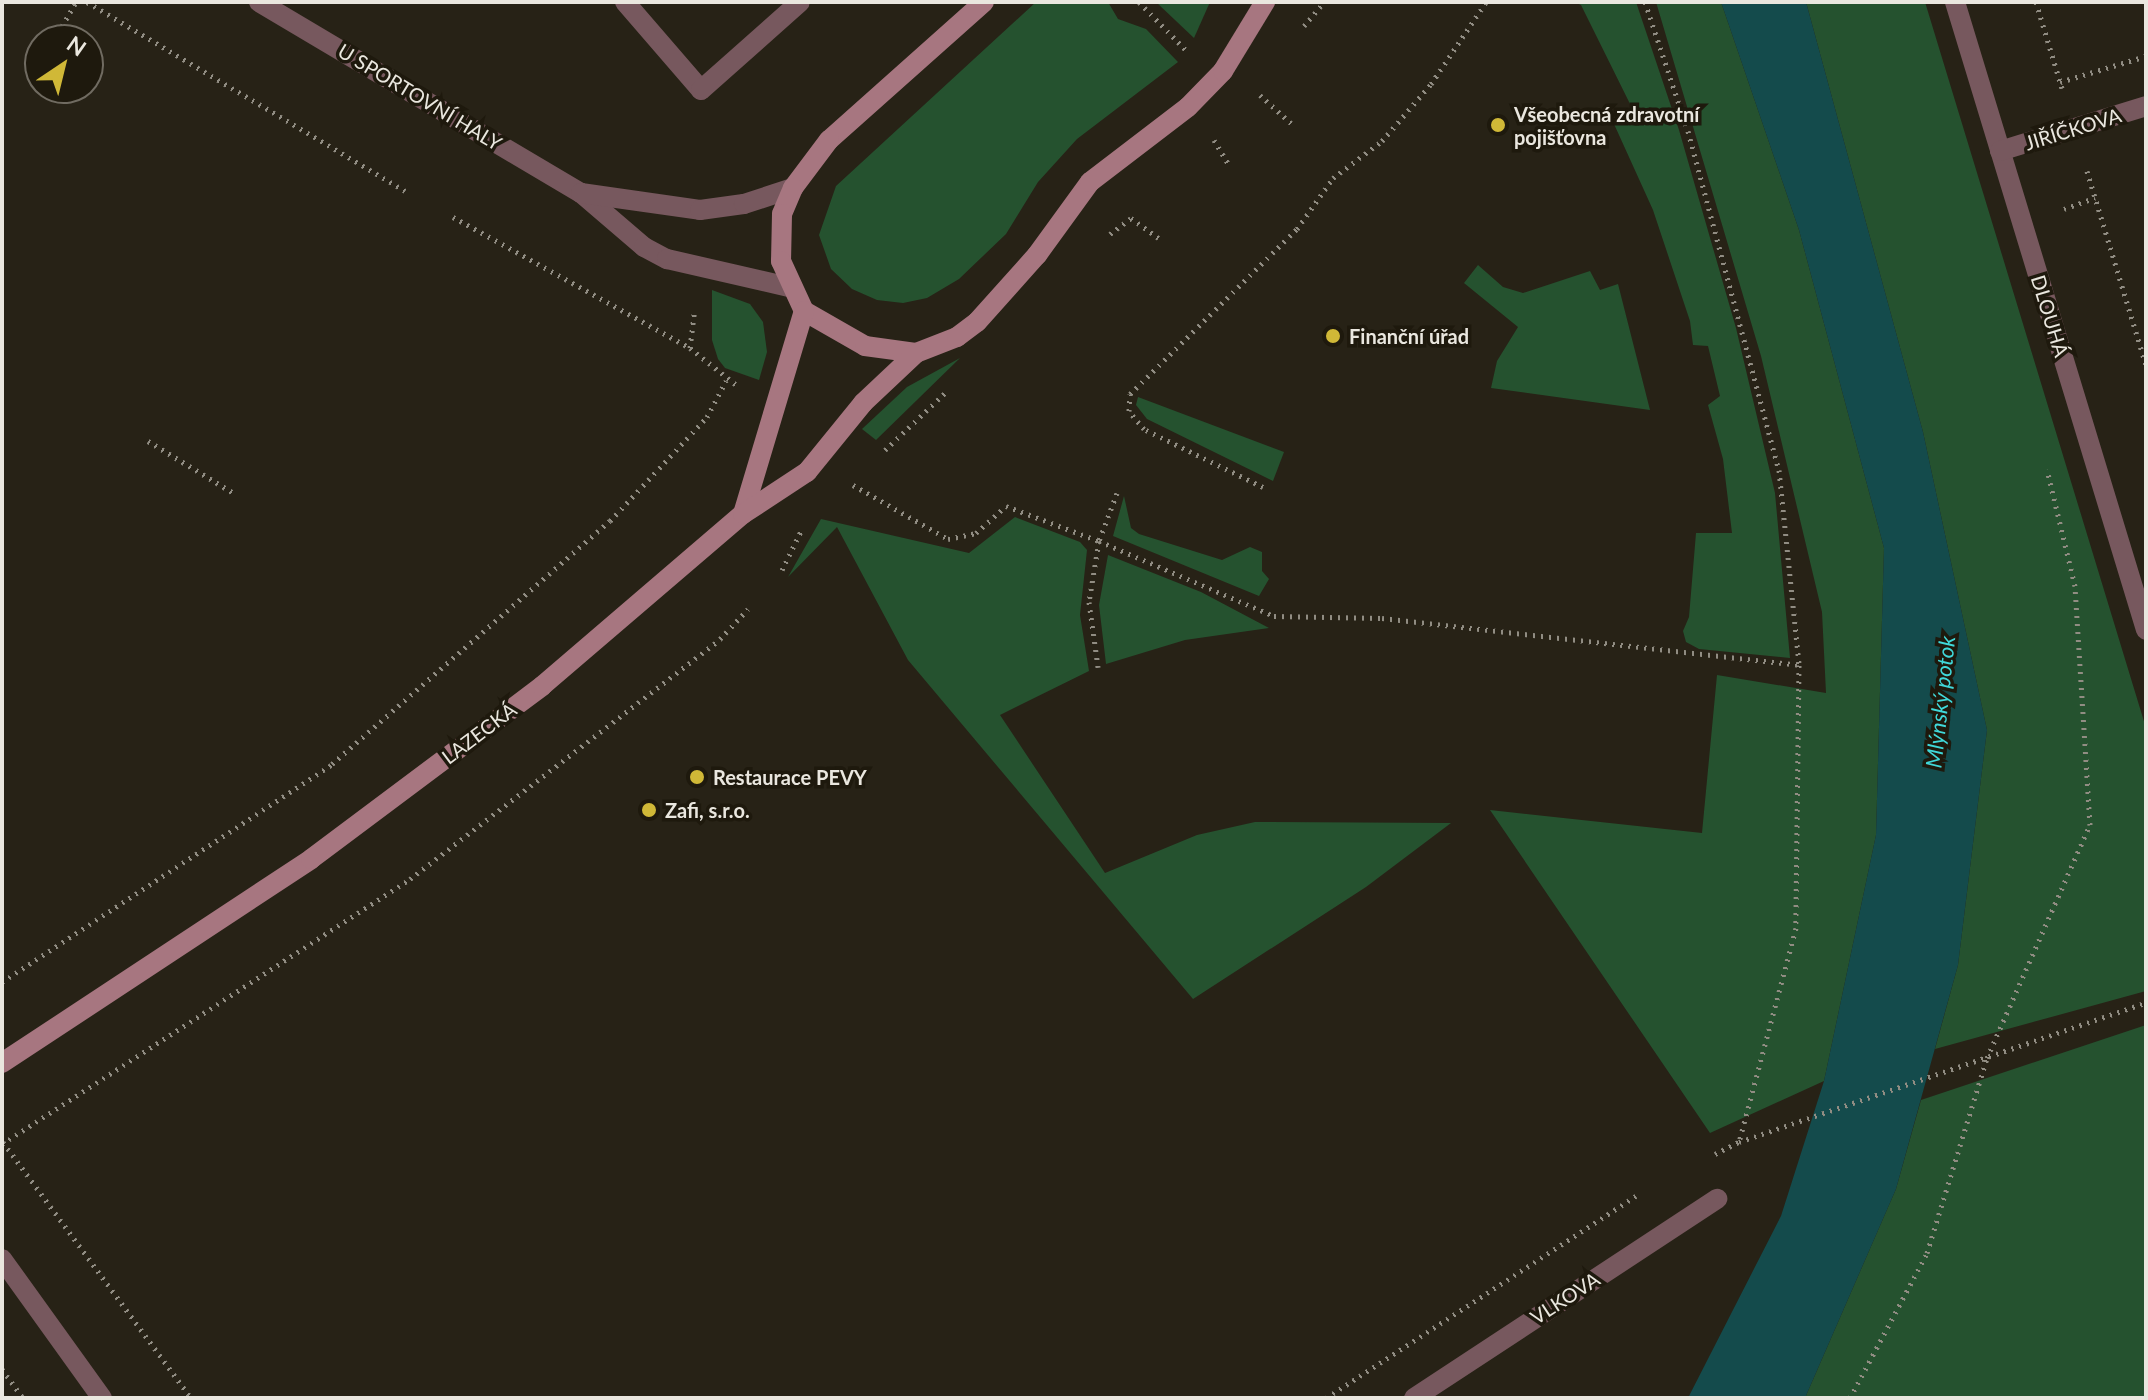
<!DOCTYPE html>
<html>
<head>
<meta charset="utf-8">
<style>
  body { margin:0 }
  #map { position:relative; width:2148px; height:1400px; overflow:hidden; background:#272216; font-family:Lato,sans-serif }
  div>[style] { position:absolute }
  .green>* { inset:0; background:#25522f }
  .water>* { inset:0; background:#144b4c }
  .path>* { height:5px; margin-top:-2.5px; transform-origin:0; background:repeating-linear-gradient(90deg,#918d83 0 2px,transparent 0 8px) }
  .service>* { height:20px; margin:-10px; padding:0 10px; transform-origin:10px; border-radius:10px; background:#77585e }
  .minor>* { height:20px; margin:-10px; padding:0 10px; transform-origin:10px; border-radius:10px; background:#77585e }
  .secondary>* { height:20px; margin:-10px; padding:0 10px; transform-origin:10px; border-radius:10px; background:#a77680 }
  .dots>* { width:22px; height:22px; translate:-50% -50%; box-sizing:border-box; border:4px solid #1e190d; border-radius:50% }
  span { translate:-50% -50%; white-space:nowrap; text-align:center; line-height:1.15; -webkit-text-stroke:7px #1e190d; paint-order:stroke }
  .street-label { font-size:20px; color:#eae7df }
  .poi-label { font-size:20px; color:#eae7df; font-weight:700 }
  .left { translate:0 -50%; text-align:left }
  .water-label { font-size:22px; color:#40d8d9; font-style:italic }
  .frame { position:absolute; inset:0; border:4px solid #eae7df; pointer-events:none }
  .north { position:absolute; left:24px; top:24px; width:80px; height:80px; box-sizing:border-box; background:#1e190d; border:2px solid #706b61; border-radius:50%; rotate:35deg; font-size:22px; font-weight:700; line-height:32px; text-align:center; color:#eae7df }
  .north::after { content:''; display:block; margin:auto; width:28px; height:36px; background:#d0b837; clip-path:polygon(50% 0,100% 100%,50% 72%,0 100%) }
</style>
</head>
<body>
<div id="map">
  <div class="green">
    <div style="clip-path:polygon(1036px 2px,1108px 2px,1118px 19px,1146px 29px,1178px 62px,1077px 139px,1038px 182px,1006px 234px,959px 279px,927px 298px,903px 303px,877px 300px,852px 289px,831px 269px,819px 235px,836px 186px)"></div>
    <div style="clip-path:polygon(1156px 2px,1210px 2px,1194px 38px)"></div>
    <div style="clip-path:polygon(1574px 2px,1636px 2px,1679px 130px,1736px 328px,1775px 493px,1790px 658px,1699px 649px,1686px 642px,1683px 631px,1689px 617px,1696px 533px,1732px 533px,1723px 459px,1708px 405px,1720px 396px,1708px 346px,1693px 345px,1690px 321px,1653px 210px,1614px 124px,1635px 114px,1581px 5px)"></div>
    <div style="clip-path:polygon(1656px 2px,1721px 2px,1799px 230px,1884px 548px,1876px 835px,1824px 1081px,1710px 1133px,1490px 810px,1702px 833px,1717px 675px,1826px 693px,1822px 612px,1761px 356px)"></div>
    <div style="clip-path:polygon(1806px 2px,1925px 2px,2146px 728px,2146px 991px,1935px 1049px,1958px 965px,1987px 730px,1923px 432px)"></div>
    <div style="clip-path:polygon(1478px 265px,1503px 287px,1523px 293px,1590px 271px,1600px 290px,1618px 284px,1650px 410px,1491px 388px,1497px 361px,1518px 327px,1464px 283px)"></div>
    <div style="clip-path:polygon(712px 290px,750px 304px,763px 322px,767px 352px,759px 380px,725px 368px,718px 359px,712px 340px)"></div>
    <div style="clip-path:polygon(960px 358px,876px 440px,862px 429px,907px 387px)"></div>
    <div style="clip-path:polygon(1138px 397px,1284px 452px,1273px 481px,1147px 419px,1136px 405px)"></div>
    <div style="clip-path:polygon(1124px 496px,1131px 528px,1139px 534px,1222px 560px,1250px 547px,1262px 552px,1262px 571px,1269px 579px,1259px 596px,1113px 536px)"></div>
    <div style="clip-path:polygon(1015px 517px,1080px 542px,1087px 550px,1080px 615px,1089px 671px,1000px 715px,1105px 873px,1197px 835px,1255px 822px,1451px 823px,1366px 887px,1193px 999px,908px 660px,837px 527px,788px 577px,821px 519px,969px 553px)"></div>
    <div style="clip-path:polygon(1108px 555px,1201px 592px,1269px 628px,1185px 640px,1106px 664px,1099px 605px)"></div>
    <div style="clip-path:polygon(2146px 1025px,2146px 1398px,1805px 1398px,1896px 1189px,1921px 1100px)"></div>
  </div>
  <div class="water">
    <div style="clip-path:polygon(1721px 2px,1806px 2px,1923px 432px,1987px 730px,1958px 965px,1896px 1189px,1805px 1398px,1688px 1398px,1781px 1216px,1824px 1081px,1876px 835px,1884px 548px,1799px 230px)"></div>
  </div>
  <div class="path">
    <div style="left:87px;top:2px;width:370px;rotate:30.7deg"></div>
    <div style="left:1139px;top:2px;width:66px;rotate:45.6deg"></div>
    <div style="left:1645px;top:2px;width:136px;rotate:71.6deg"></div>
    <div style="left:1688px;top:131px;width:351px;rotate:75deg"></div>
    <div style="left:1779px;top:470px;width:196px;rotate:84.1deg"></div>
    <div style="left:1799px;top:665px;width:263px;rotate:90.7deg"></div>
    <div style="left:1796px;top:928px;width:221px;rotate:104.9deg"></div>
    <div style="left:1739px;top:1142px;width:430px;rotate:-18.9deg"></div>
    <div style="left:2036px;top:2px;width:90px;rotate:73.2deg"></div>
    <div style="left:1304px;top:26px;width:31px;rotate:-50deg"></div>
    <div style="left:54px;top:40px;width:44px;rotate:-59.9deg"></div>
    <div style="left:32px;top:78px;width:15px;rotate:-58deg"></div>
    <div style="left:2060px;top:82px;width:90px;rotate:-16.8deg"></div>
    <div style="left:1260px;top:95px;width:43px;rotate:42.2deg"></div>
    <div style="left:1214px;top:140px;width:29px;rotate:59deg"></div>
    <div style="left:2087px;top:171px;width:203px;rotate:73.1deg"></div>
    <div style="left:2064px;top:209px;width:33px;rotate:-20deg"></div>
    <div style="left:453px;top:217px;width:271px;rotate:28.9deg"></div>
    <div style="left:690px;top:348px;width:63px;rotate:38.5deg"></div>
    <div style="left:1110px;top:234px;width:26px;rotate:-37deg"></div>
    <div style="left:1131px;top:218px;width:34px;rotate:36deg"></div>
    <div style="left:690px;top:348px;width:39px;rotate:-83deg"></div>
    <div style="left:148px;top:441px;width:102px;rotate:31.3deg"></div>
    <div style="left:885px;top:450px;width:86px;rotate:-43.6deg"></div>
    <div style="left:853px;top:485px;width:109px;rotate:29.6deg"></div>
    <div style="left:948px;top:539px;width:29px;rotate:-12deg"></div>
    <div style="left:976px;top:533px;width:40px;rotate:-42deg"></div>
    <div style="left:1006px;top:506px;width:99px;rotate:20.6deg"></div>
    <div style="left:1099px;top:541px;width:62px;rotate:99.3deg"></div>
    <div style="left:1089px;top:602px;width:66px;rotate:82.1deg"></div>
    <div style="left:1263px;top:487px;width:132px;rotate:-154deg"></div>
    <div style="left:1144px;top:429px;width:23px;rotate:-130deg"></div>
    <div style="left:1129px;top:411px;width:17px;rotate:-87deg"></div>
    <div style="left:1130px;top:394px;width:235px;rotate:-44.7deg"></div>
    <div style="left:1297px;top:229px;width:62px;rotate:-54.8deg"></div>
    <div style="left:1333px;top:178px;width:61px;rotate:-37.1deg"></div>
    <div style="left:1382px;top:141px;width:75px;rotate:-49.3deg"></div>
    <div style="left:1431px;top:84px;width:99px;rotate:-56.1deg"></div>
    <div style="left:1117px;top:493px;width:51px;rotate:110.6deg"></div>
    <div style="left:1099px;top:541px;width:190px;rotate:23.2deg"></div>
    <div style="left:1274px;top:616px;width:108px;rotate:1.1deg"></div>
    <div style="left:1382px;top:618px;width:420px;rotate:6.4deg"></div>
    <div style="left:782px;top:570px;width:43px;rotate:-64deg"></div>
    <div style="left:2px;top:982px;width:396px;rotate:-33.4deg"></div>
    <div style="left:332px;top:764px;width:369px;rotate:-41.2deg"></div>
    <div style="left:610px;top:521px;width:142px;rotate:-47deg"></div>
    <div style="left:707px;top:417px;width:41px;rotate:-62.2deg"></div>
    <div style="left:3px;top:1142px;width:318px;rotate:53.7deg"></div>
    <div style="left:2px;top:1144px;width:487px;rotate:-33deg"></div>
    <div style="left:410px;top:879px;width:392px;rotate:-37.7deg"></div>
    <div style="left:720px;top:639px;width:41px;rotate:-47deg"></div>
    <div style="left:1715px;top:1154px;width:27px;rotate:-27deg"></div>
    <div style="left:2px;top:1369px;width:36px;rotate:54deg"></div>
    <div style="left:1326px;top:1398px;width:370px;rotate:-33.1deg"></div>
    <div style="left:1850px;top:1398px;width:164px;rotate:-62deg"></div>
    <div style="left:1927px;top:1253px;width:204px;rotate:-72.9deg"></div>
    <div style="left:1987px;top:1058px;width:255px;rotate:-66.2deg"></div>
    <div style="left:2090px;top:825px;width:239px;rotate:-93.6deg"></div>
    <div style="left:2075px;top:586px;width:120px;rotate:-103.5deg"></div>
  </div>
  <div class="service">
    <div style="left:625px;top:2px;width:116px;rotate:49.2deg"></div>
    <div style="left:701px;top:90px;width:132px;rotate:-41.6deg"></div>
  </div>
  <div class="minor">
    <div style="left:259px;top:2px;width:374px;rotate:30.7deg"></div>
    <div style="left:581px;top:193px;width:83px;rotate:40.6deg"></div>
    <div style="left:644px;top:247px;width:26px;rotate:28deg"></div>
    <div style="left:667px;top:259px;width:125px;rotate:12.9deg"></div>
    <div style="left:1955px;top:2px;width:656px;rotate:73.08deg"></div>
    <div style="left:2000px;top:151px;width:153px;rotate:-17.1deg"></div>
    <div style="left:581px;top:193px;width:120px;rotate:8.1deg"></div>
    <div style="left:700px;top:210px;width:44px;rotate:-7.8deg"></div>
    <div style="left:744px;top:204px;width:52px;rotate:-18.1deg"></div>
    <div style="left:2px;top:1259px;width:171px;rotate:54.3deg"></div>
    <div style="left:1414px;top:1398px;width:363px;rotate:-33.3deg"></div>
  </div>
  <div class="secondary">
    <div style="left:984px;top:2px;width:208px;rotate:138.3deg"></div>
    <div style="left:829px;top:140px;width:60px;rotate:126.9deg"></div>
    <div style="left:793px;top:188px;width:28px;rotate:113deg"></div>
    <div style="left:782px;top:214px;width:47px;rotate:91.2deg"></div>
    <div style="left:781px;top:261px;width:55px;rotate:65.3deg"></div>
    <div style="left:804px;top:311px;width:70px;rotate:29.8deg"></div>
    <div style="left:865px;top:346px;width:51px;rotate:7.8deg"></div>
    <div style="left:916px;top:353px;width:44px;rotate:-21.3deg"></div>
    <div style="left:957px;top:337px;width:25px;rotate:-37deg"></div>
    <div style="left:977px;top:322px;width:90px;rotate:-48.2deg"></div>
    <div style="left:1037px;top:255px;width:90px;rotate:-54deg"></div>
    <div style="left:1090px;top:182px;width:123px;rotate:-37.4deg"></div>
    <div style="left:1188px;top:107px;width:50px;rotate:-45.8deg"></div>
    <div style="left:1223px;top:71px;width:81px;rotate:-58.7deg"></div>
    <div style="left:743px;top:514px;width:212px;rotate:-73.3deg"></div>
    <div style="left:2px;top:1063px;width:370px;rotate:-33.4deg"></div>
    <div style="left:311px;top:859px;width:289px;rotate:-36.8deg"></div>
    <div style="left:542px;top:686px;width:265px;rotate:-40.6deg"></div>
    <div style="left:743px;top:514px;width:77px;rotate:-33.3deg"></div>
    <div style="left:807px;top:472px;width:89px;rotate:-50.9deg"></div>
    <div style="left:863px;top:403px;width:73px;rotate:-43.3deg"></div>
  </div>
  <div class="dots">
    <div style="left:1498px;top:125px;background:#d0b837"></div>
    <div style="left:1333px;top:336px;background:#d0b837"></div>
    <div style="left:697px;top:777px;background:#d0b837"></div>
    <div style="left:649px;top:810px;background:#d0b837"></div>
  </div>
  <div class="street-label">
    <span style="left:420px;top:97px;rotate:31deg">U SPORTOVNÍ HALY</span>
    <span style="left:2073px;top:129px;rotate:-17deg">JIŘÍČKOVA</span>
    <span style="left:2050px;top:316px;rotate:73deg">DLOUHÁ</span>
    <span style="left:479px;top:733px;rotate:-37deg">LAZECKÁ</span>
    <span style="left:1565px;top:1298px;rotate:-33deg">VLKOVA</span>
  </div>
  <div class="poi-label">
    <span class="left" style="left:1514px;top:126px">Všeobecná zdravotní<br>pojišťovna</span>
    <span class="left" style="left:1349px;top:336px">Finanční úřad</span>
    <span class="left" style="left:713px;top:777px">Restaurace PEVY</span>
    <span class="left" style="left:665px;top:810px">Zafi, s.r.o.</span>
  </div>
  <div class="water-label">
    <span style="left:1940px;top:702px;rotate:-84deg">Mlýnský potok</span>
  </div>
  <div class="frame"></div>
  <div class="north">N</div>
</div>
</body>
</html>
